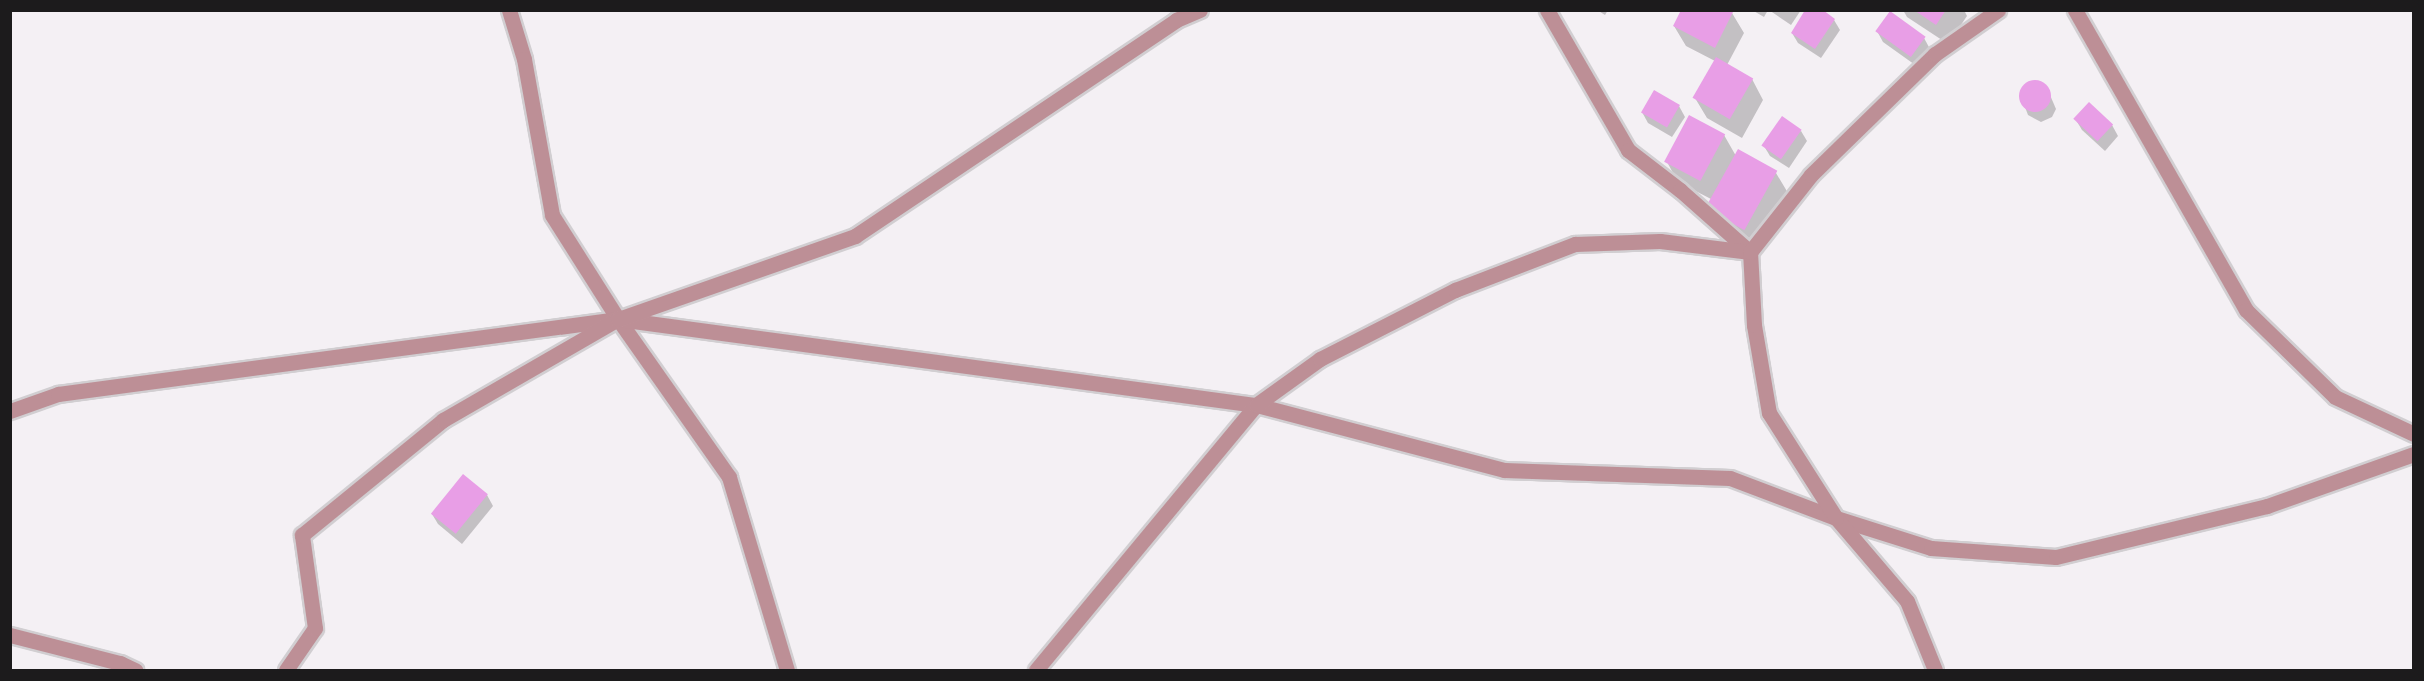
<!DOCTYPE html>
<html>
<head>
<meta charset="utf-8">
<style>
  body { margin:0 }
  #map { position:relative; width:2424px; height:681px; overflow:hidden; background:#f4f0f4; font-family:Commissioner,sans-serif }
  div>[style] { position:absolute }
  .shadow>* { inset:0; background:#0003 }
  .building>* { inset:0; background:#e89ee6; transform-origin:0 0 }
  .round { border-radius:50% }
  .roads { filter:drop-shadow(2px 0 #d1ced1) drop-shadow(-2px 0 #d1ced1) drop-shadow(0 2px #d1ced1) drop-shadow(0 -2px #d1ced1) }
  .street>* { height:15px; margin:-7.5px; padding:0 7.5px; transform-origin:7.5px; border-radius:7.5px; background:#bd8f96 }
  span { translate:-50% -50%; white-space:nowrap; text-align:center; line-height:1.15; -webkit-text-stroke:4.5px #f4f0f4; paint-order:stroke }
  .frame { position:absolute; inset:0; border:12px solid #1c1b1c; pointer-events:none }
</style>
</head>
<body>
<div id="map">
  <div class="shadow">
    <div style="clip-path:polygon(1597px 10px,1608px 10px,1605px 15px)"></div>
    <div style="clip-path:polygon(1752px 10px,1768px 10px,1764px 17px)"></div>
    <div style="clip-path:polygon(1769px 10px,1801px 10px,1791px 25px)"></div>
    <div style="clip-path:polygon(1903px 10px,1964px 10px,1967px 16px,1948px 44px,1907px 17px)"></div>
    <div style="clip-path:polygon(1732px 13px,1744px 33px,1727px 65px,1752px 79px,1763px 100px,1742px 138px,1707px 118px,1695px 98px,1715px 61px,1686px 46px,1674px 26px)"></div>
    <div style="clip-path:polygon(1834px 20px,1840px 30px,1821px 58px,1798px 43px,1792px 33px)"></div>
    <div style="clip-path:polygon(1877px 31px,1924px 38px,1930px 49px,1918px 67px,1883px 42px)"></div>
    <div style="clip-path:polygon(2034px 81px,2047px 88px,2056px 109px,2052px 117px,2041px 122px,2028px 115px,2020px 94px,2025px 85px)"></div>
    <div style="clip-path:polygon(2089px 105px,2112px 125px,2118px 136px,2105px 151px,2082px 130px,2076px 120px)"></div>
    <div style="clip-path:polygon(1679px 106px,1685px 117px,1672px 137px,1648px 123px,1642px 112px)"></div>
    <div style="clip-path:polygon(1801px 131px,1807px 141px,1789px 168px,1770px 156px,1764px 146px)"></div>
    <div style="clip-path:polygon(1724px 135px,1736px 156px,1776px 173px,1788px 193px,1755px 250px,1717px 229px,1711px 199px,1678px 182px,1667px 162px)"></div>
    <div style="clip-path:polygon(463px 476px,487px 495px,493px 506px,462px 544px,438px 524px,432px 514px)"></div>
  </div>
  <div class="building">
    <div style="clip-path:polygon(1681px 10px,1731px 10px,1733px 12px,1715px 48px,1673px 26px)"></div>
    <div style="clip-path:polygon(1805px 10px,1823px 10px,1835px 19px,1815px 49px,1791px 33px)"></div>
    <div style="clip-path:polygon(1914px 10px,1946px 10px,1936px 25px)"></div>
    <div style="left:1890px;top:11px;width:44px;height:25px;rotate:36deg"></div>
    <div style="left:1716px;top:57px;width:43px;height:47px;rotate:30deg"></div>
    <div class="round" style="left:2019px;top:80px;width:32px;height:32px"></div>
    <div style="left:1654px;top:90px;width:30px;height:26px;rotate:30deg"></div>
    <div style="left:2089px;top:102px;width:33px;height:23px;rotate:43deg"></div>
    <div style="left:1689px;top:115px;width:41px;height:53px;rotate:28deg"></div>
    <div style="left:1782px;top:116px;width:24px;height:36px;rotate:35deg"></div>
    <div style="left:1738px;top:149px;width:45px;height:68px;rotate:29deg"></div>
    <div style="left:463px;top:474px;width:32px;height:51px;rotate:39deg"></div>
  </div>
  <div class="roads">
    <div class="street">
      <div style="left:509px;top:10px;width:51px;rotate:73deg"></div>
      <div style="left:524px;top:59px;width:158px;rotate:79.8deg"></div>
      <div style="left:552px;top:215px;width:123px;rotate:57.6deg"></div>
      <div style="left:618px;top:319px;width:193px;rotate:54.9deg"></div>
      <div style="left:729px;top:477px;width:202px;rotate:73.3deg"></div>
      <div style="left:1547px;top:10px;width:162px;rotate:59.9deg"></div>
      <div style="left:1628px;top:150px;width:66px;rotate:37.6deg"></div>
      <div style="left:1680px;top:190px;width:94px;rotate:41.5deg"></div>
      <div style="left:2075px;top:10px;width:345px;rotate:60.3deg"></div>
      <div style="left:2246px;top:310px;width:124px;rotate:44.3deg"></div>
      <div style="left:2335px;top:397px;width:87px;rotate:25.1deg"></div>
      <div style="left:10px;top:411px;width:51px;rotate:-19.5deg"></div>
      <div style="left:58px;top:394px;width:565px;rotate:-7.63deg"></div>
      <div style="left:618px;top:319px;width:644px;rotate:7.68deg"></div>
      <div style="left:1256px;top:405px;width:256px;rotate:14.7deg"></div>
      <div style="left:1504px;top:470px;width:226px;rotate:2deg"></div>
      <div style="left:1730px;top:478px;width:113px;rotate:20.7deg"></div>
      <div style="left:1836px;top:518px;width:100px;rotate:17.5deg"></div>
      <div style="left:1931px;top:548px;width:125px;rotate:4.1deg"></div>
      <div style="left:2056px;top:557px;width:217px;rotate:-13.6deg"></div>
      <div style="left:2267px;top:506px;width:156px;rotate:-19.5deg"></div>
      <div style="left:10px;top:635px;width:114px;rotate:14.3deg"></div>
      <div style="left:120px;top:663px;width:17px;rotate:25deg"></div>
      <div style="left:286px;top:670px;width:51px;rotate:-55.4deg"></div>
      <div style="left:315px;top:628px;width:94px;rotate:-98deg"></div>
      <div style="left:302px;top:535px;width:182px;rotate:-39.2deg"></div>
      <div style="left:443px;top:420px;width:202px;rotate:-30deg"></div>
      <div style="left:618px;top:319px;width:251px;rotate:-19.3deg"></div>
      <div style="left:855px;top:236px;width:387px;rotate:-33.9deg"></div>
      <div style="left:1176px;top:20px;width:26px;rotate:-23deg"></div>
      <div style="left:1036px;top:670px;width:344px;rotate:-50.3deg"></div>
      <div style="left:1256px;top:405px;width:79px;rotate:-35.7deg"></div>
      <div style="left:1320px;top:359px;width:152px;rotate:-27.1deg"></div>
      <div style="left:1455px;top:290px;width:129px;rotate:-21deg"></div>
      <div style="left:1575px;top:244px;width:85px;rotate:-2deg"></div>
      <div style="left:1660px;top:241px;width:91px;rotate:7deg"></div>
      <div style="left:1935px;top:670px;width:74px;rotate:-112.1deg"></div>
      <div style="left:1907px;top:601px;width:109px;rotate:-130.5deg"></div>
      <div style="left:1836px;top:518px;width:125px;rotate:-122.5deg"></div>
      <div style="left:1769px;top:413px;width:89px;rotate:-99.7deg"></div>
      <div style="left:1754px;top:325px;width:73px;rotate:-93.1deg"></div>
      <div style="left:1750px;top:252px;width:98px;rotate:-51.6deg"></div>
      <div style="left:1811px;top:175px;width:173px;rotate:-44.3deg"></div>
      <div style="left:1935px;top:54px;width:77px;rotate:-34.9deg"></div>
    </div>
  </div>
  <div class="frame"></div>
</div>
</body>
</html>
